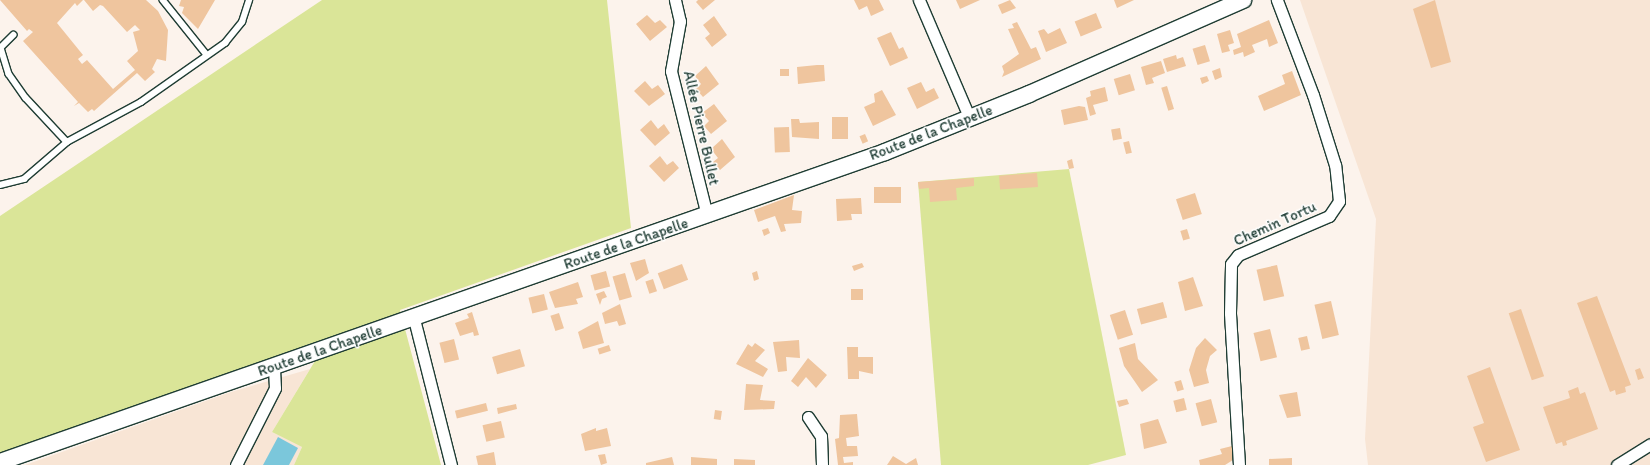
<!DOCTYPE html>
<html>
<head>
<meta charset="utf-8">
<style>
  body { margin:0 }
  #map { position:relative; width:1650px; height:465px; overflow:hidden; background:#fcf3ec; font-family:Itim,sans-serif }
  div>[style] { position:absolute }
  .built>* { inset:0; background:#f8e5d5 }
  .green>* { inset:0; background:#dae598 }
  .water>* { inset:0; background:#7bc7db }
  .building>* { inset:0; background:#efc59e; transform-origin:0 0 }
  .roads { filter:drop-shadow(1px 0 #1f3d34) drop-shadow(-1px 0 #1f3d34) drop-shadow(0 1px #1f3d34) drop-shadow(0 -1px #1f3d34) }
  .service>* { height:5.5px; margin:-2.75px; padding:0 2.75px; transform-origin:2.75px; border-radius:2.75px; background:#fff }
  .minor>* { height:11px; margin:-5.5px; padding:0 5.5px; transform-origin:5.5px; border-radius:5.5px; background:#fff }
  .secondary>* { height:16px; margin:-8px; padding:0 8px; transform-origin:8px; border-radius:8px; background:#fff }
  span { translate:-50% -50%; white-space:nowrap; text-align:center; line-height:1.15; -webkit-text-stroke:3px #fff; paint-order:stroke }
  .street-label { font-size:15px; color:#1f3d34 }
</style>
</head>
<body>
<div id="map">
  <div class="built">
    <div style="clip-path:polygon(1300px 0,1650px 0,1650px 465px,1368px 465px,1365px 439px,1376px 219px)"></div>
    <div style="clip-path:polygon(310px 369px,272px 432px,302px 447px,294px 465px,25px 465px,231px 392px)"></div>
  </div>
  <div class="green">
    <div style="clip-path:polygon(322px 0,607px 0,631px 228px,400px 310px,441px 465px,294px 465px,302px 447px,272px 432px,321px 351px,0 462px,0 216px)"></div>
    <div style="clip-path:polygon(1069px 169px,1126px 455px,1088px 465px,941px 465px,918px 182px)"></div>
  </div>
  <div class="water">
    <div style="clip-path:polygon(278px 437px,298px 448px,289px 465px,263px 465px)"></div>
  </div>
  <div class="building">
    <div style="clip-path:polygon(0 0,83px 0,77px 6px,75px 3px,57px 23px,83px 55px,78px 59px,82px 64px,87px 60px,113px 89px,135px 70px,127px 61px,138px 51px,133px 32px,140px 30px,135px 25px,127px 32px,103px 6px,100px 5px,93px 11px,84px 0,146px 0,158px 11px,168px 30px,166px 61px,157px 59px,152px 69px,155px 72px,145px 81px,137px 73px,94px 111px,92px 109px,88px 112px,79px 103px,74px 106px,78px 102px,23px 41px,33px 32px,29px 29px,27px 31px)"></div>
    <div style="clip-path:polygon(181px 0,215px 0,198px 29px,182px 13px,184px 7px,179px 6px)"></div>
    <div style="clip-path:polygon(698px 0,715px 0,703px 10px,696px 2px)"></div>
    <div style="clip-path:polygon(854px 0,879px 0,884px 10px,871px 16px,867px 6px,859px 10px)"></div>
    <div style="clip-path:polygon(956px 0,980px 0,960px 9px)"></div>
    <div style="clip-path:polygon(1010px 0,1016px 8px,1002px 14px,998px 5px)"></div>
    <div style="clip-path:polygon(1114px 0,1134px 0,1117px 8px)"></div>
    <div style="clip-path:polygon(1435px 0,1451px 62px,1431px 68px,1413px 9px)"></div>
    <div style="left:1096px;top:13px;width:16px;height:23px;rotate:68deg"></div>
    <div style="clip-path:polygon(647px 15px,655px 23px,660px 20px,667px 27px,650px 41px,636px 24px)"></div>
    <div style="clip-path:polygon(714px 16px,727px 35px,712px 47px,705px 38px,710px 34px,703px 25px)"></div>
    <div style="clip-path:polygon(1269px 20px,1278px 43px,1269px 47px,1267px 39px,1252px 45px,1255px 52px,1244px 57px,1243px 52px,1234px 55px,1233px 50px,1241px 47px,1237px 34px)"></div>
    <div style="clip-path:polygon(1017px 22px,1031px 49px,1036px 47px,1041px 59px,1002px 77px,1004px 72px,1002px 66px,1019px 54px,1008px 29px,1014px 28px,1012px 24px)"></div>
    <div style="clip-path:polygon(1060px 28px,1067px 43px,1046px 52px,1038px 31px,1044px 29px,1048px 34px)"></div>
    <div style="clip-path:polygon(1230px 30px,1234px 43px,1228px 45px,1230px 51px,1222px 53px,1217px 34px)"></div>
    <div style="clip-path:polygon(891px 32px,899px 49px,903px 47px,908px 58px,890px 66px,877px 38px)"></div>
    <div style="left:1205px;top:45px;width:17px;height:13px;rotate:73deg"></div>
    <div style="clip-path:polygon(1176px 55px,1177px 59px,1183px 57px,1186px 66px,1167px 72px,1163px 59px)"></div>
    <div style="clip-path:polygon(1161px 61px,1165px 73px,1152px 78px,1154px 83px,1146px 85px,1141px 67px)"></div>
    <div style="clip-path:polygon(817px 65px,824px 65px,825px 81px,798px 84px,797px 67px)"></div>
    <div style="clip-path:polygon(706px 66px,719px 84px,703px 97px,696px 89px,701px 84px,695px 76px)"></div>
    <div style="clip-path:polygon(1220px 68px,1222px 77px,1215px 80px,1212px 71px)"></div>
    <div style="left:780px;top:69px;width:9px;height:7px"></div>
    <div style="clip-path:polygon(1292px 71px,1301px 95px,1264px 111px,1258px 96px,1285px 84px,1282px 75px)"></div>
    <div style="left:1130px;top:74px;width:17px;height:17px;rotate:73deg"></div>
    <div style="clip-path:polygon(1207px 76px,1209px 81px,1202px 84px,1200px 78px)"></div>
    <div style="clip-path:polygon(645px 81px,652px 89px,658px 85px,665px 94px,649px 106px,634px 91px)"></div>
    <div style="clip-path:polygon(921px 82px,926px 92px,934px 88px,939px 98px,917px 109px,907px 88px)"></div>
    <div style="left:1167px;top:86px;width:24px;height:6px;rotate:73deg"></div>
    <div style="clip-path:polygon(1105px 87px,1108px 101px,1093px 105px,1096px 114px,1090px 116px,1086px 98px,1091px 96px,1090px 91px)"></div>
    <div style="clip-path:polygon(882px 90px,896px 115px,873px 126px,864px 107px,875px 102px,874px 94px)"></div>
    <div style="clip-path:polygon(714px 104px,727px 121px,711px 134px,704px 126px,709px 121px,702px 113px)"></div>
    <div style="clip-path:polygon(1079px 106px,1085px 107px,1088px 120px,1064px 125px,1061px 110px)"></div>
    <div style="left:832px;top:117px;width:16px;height:22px"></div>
    <div style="clip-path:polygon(791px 119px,799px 119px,800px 123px,819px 122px,819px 139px,792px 137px)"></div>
    <div style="clip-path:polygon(651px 120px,658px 129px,664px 124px,670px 133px,655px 146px,640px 130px)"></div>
    <div style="left:789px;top:127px;width:25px;height:15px;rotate:88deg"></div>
    <div style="left:1120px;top:128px;width:11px;height:9px;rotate:80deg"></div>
    <div style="left:865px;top:134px;width:8px;height:6px;rotate:67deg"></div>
    <div style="clip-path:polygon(722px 139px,735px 157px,720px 170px,713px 162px,718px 158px,711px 149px)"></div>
    <div style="left:1129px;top:141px;width:12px;height:6px;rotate:76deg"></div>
    <div style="clip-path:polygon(660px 156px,667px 165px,673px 161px,679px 168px,664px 182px,649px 166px)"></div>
    <div style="clip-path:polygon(1072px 159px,1074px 168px,1069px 169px,1067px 161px)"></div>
    <div style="left:1037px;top:173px;width:14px;height:38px;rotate:86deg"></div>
    <div style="clip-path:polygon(974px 178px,974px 186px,956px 188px,957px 200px,930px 202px,929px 188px,919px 189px,918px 182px)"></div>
    <div style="left:901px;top:187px;width:16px;height:27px;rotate:90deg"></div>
    <div style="left:1195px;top:193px;width:22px;height:20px;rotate:72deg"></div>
    <div style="clip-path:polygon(794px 195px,792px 210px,802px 211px,801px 223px,784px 224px,786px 231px,781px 232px,775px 216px,758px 222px,754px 210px)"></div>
    <div style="clip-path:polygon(861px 198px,862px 214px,851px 214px,852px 220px,837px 221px,836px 199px)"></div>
    <div style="clip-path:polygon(768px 228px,770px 233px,764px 236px,762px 230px)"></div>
    <div style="left:1187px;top:229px;width:10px;height:7px;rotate:73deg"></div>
    <div style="clip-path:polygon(645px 259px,649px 273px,636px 281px,630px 263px)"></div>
    <div style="clip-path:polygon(862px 263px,864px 267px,854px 271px,852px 266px)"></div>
    <div style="left:682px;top:264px;width:17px;height:26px;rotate:69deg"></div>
    <div style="left:1277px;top:265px;width:32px;height:21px;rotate:77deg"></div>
    <div style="left:606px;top:271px;width:16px;height:16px;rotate:75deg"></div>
    <div style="clip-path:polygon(757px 271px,759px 279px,754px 281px,752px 273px)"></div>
    <div style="left:625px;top:273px;width:25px;height:13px;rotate:74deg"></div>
    <div style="clip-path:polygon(1193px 277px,1203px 306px,1185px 311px,1178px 282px)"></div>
    <div style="left:653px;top:279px;width:13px;height:8px;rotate:72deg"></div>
    <div style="clip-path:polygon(578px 282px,583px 297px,576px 299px,578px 304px,555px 308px,549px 292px)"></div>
    <div style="left:863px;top:289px;width:11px;height:12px;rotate:90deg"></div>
    <div style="clip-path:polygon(604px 291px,607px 297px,602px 299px,600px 305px,596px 294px)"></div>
    <div style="left:544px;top:294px;width:16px;height:16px;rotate:76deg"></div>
    <div style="clip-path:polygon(1597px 296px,1631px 385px,1625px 387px,1626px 392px,1616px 395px,1615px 390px,1610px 392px,1577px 303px)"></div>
    <div style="left:1331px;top:301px;width:35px;height:17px;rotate:77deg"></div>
    <div style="left:1163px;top:302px;width:16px;height:27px;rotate:75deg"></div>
    <div style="clip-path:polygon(620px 304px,626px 324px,619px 326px,617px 321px,605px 324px,602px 313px)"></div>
    <div style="left:1521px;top:309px;width:71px;height:13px;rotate:71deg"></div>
    <div style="left:1125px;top:310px;width:26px;height:16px;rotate:72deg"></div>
    <div style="clip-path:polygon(472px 312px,479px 335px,474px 336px,473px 332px,460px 336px,455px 323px,469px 318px,467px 314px)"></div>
    <div style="left:559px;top:313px;width:16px;height:9px;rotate:72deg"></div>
    <div style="clip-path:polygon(598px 321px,604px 343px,583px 349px,578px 332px)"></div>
    <div style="left:1270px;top:329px;width:29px;height:17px;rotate:76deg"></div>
    <div style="left:1307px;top:336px;width:13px;height:9px;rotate:77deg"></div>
    <div style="clip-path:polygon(1205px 338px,1217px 350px,1210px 356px,1206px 370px,1209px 383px,1194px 387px,1189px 370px,1196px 348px)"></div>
    <div style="left:454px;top:339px;width:21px;height:15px;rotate:76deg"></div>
    <div style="clip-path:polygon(799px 340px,800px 358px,786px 357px,787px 371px,778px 372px,773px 342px)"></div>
    <div style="clip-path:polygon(755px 343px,765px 350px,755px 361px,768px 369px,763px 377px,736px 364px,748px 344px,752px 347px)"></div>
    <div style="clip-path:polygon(1135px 343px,1138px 359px,1158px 380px,1142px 392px,1124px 366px,1119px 348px)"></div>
    <div style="left:609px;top:345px;width:6px;height:12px;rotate:72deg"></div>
    <div style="clip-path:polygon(847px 347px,858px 347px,858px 357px,873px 357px,873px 374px,859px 371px,859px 379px,848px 379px)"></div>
    <div style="left:520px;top:349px;width:18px;height:29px;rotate:74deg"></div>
    <div style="clip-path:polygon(808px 358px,827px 375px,816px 388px,806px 377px,798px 387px,791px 381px)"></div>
    <div style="clip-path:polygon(1490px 367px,1520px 450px,1486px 462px,1473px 427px,1484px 423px,1467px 376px)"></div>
    <div style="clip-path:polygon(1640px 368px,1644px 378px,1638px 380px,1635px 370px)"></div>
    <div style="left:1181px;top:380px;width:10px;height:7px;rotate:73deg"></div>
    <div style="clip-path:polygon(746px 384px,763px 385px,760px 400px,775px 401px,774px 409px,744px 410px)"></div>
    <div style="clip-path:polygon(1578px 387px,1580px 394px,1585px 392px,1598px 429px,1566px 441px,1567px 445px,1563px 446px,1562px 442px,1556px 444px,1543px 407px,1570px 398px,1568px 391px)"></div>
    <div style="clip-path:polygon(1297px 392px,1301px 416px,1287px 418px,1279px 395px)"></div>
    <div style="left:1184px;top:398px;width:12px;height:11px;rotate:76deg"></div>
    <div style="clip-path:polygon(1127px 399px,1129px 404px,1119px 407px,1117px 401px)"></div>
    <div style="left:1211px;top:399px;width:24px;height:16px;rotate:75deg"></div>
    <div style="left:486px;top:403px;width:8px;height:32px;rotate:76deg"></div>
    <div style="clip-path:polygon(516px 404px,517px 409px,498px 414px,497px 408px)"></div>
    <div style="left:715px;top:410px;width:7px;height:9px;rotate:8deg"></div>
    <div style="clip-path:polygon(857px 414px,859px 436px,846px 438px,847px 446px,857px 446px,858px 456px,843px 457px,844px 463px,853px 462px,853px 465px,838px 465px,835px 439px,839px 438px,840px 415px)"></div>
    <div style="clip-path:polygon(1158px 419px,1167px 443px,1144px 449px,1140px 424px)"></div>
    <div style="left:501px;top:421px;width:17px;height:19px;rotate:77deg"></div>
    <div style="clip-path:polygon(596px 428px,596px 431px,607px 428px,611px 446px,585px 451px,581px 434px)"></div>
    <div style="clip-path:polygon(1232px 446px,1233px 460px,1225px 465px,1200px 465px,1199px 460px,1222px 454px,1220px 449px)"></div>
    <div style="clip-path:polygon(494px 452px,496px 465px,478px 465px,476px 456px)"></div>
    <div style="clip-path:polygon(605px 454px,607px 463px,601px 465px,598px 455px)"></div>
    <div style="clip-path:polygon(893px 456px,906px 464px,916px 458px,918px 465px,887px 465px)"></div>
    <div style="clip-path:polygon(672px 457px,674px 465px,646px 465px,646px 463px)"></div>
    <div style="clip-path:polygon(691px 457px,717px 459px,717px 465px,691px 465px)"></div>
    <div style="clip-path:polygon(1292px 458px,1292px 465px,1269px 465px,1269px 459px)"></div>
    <div style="clip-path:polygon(734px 459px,755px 460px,755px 465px,734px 465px)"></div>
  </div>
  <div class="roads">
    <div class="service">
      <div style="left:163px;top:0;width:70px;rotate:51.3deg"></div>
      <div style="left:14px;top:35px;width:18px;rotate:135deg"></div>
      <div style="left:1px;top:48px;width:27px;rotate:73deg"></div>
      <div style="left:9px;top:74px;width:29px;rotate:55deg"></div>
      <div style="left:26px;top:98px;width:60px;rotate:47deg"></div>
      <div style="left:0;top:185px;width:25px;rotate:-14deg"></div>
      <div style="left:24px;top:179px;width:57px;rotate:-40.7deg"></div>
      <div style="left:67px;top:142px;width:84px;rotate:-28.4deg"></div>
      <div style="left:141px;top:102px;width:103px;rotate:-35.1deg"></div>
      <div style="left:225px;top:43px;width:27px;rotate:-51deg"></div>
      <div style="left:242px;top:22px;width:23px;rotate:-72deg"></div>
    </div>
    <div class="minor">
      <div style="left:675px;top:0;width:22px;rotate:77deg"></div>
      <div style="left:680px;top:21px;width:51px;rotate:100.2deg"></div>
      <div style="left:671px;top:71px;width:148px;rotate:76deg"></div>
      <div style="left:919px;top:0;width:129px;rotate:66.8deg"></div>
      <div style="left:414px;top:319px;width:151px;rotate:75.8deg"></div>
      <div style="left:808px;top:417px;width:23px;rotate:56deg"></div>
      <div style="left:821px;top:436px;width:29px;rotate:88deg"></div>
      <div style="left:236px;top:465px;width:86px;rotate:-63.1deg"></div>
      <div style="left:275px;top:388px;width:21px;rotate:-93deg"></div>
      <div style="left:1239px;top:465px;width:152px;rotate:-93.4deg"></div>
      <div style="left:1230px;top:313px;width:49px;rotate:-88.8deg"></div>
      <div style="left:1231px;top:264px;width:11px;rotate:-52deg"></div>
      <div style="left:1238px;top:255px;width:99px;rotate:-23.2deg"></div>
      <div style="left:1329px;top:216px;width:18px;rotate:-56deg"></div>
      <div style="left:1339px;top:201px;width:36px;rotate:-96deg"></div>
      <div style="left:1335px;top:165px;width:73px;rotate:-107.4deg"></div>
      <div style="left:1313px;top:95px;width:102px;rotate:-110.8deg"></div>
      <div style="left:1617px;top:465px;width:39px;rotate:-32deg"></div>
    </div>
    <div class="secondary">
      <div style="left:0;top:462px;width:938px;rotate:-19.3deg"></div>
      <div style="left:885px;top:152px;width:155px;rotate:-21.9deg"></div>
      <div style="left:1029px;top:94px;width:234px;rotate:-23.7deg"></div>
    </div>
  </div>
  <div class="street-label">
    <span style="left:701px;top:128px;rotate:77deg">Allée Pierre Bullet</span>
    <span style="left:931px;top:133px;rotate:-21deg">Route de la Chapelle</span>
    <span style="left:1275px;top:224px;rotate:-24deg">Chemin Tortu</span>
    <span style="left:626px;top:244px;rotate:-19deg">Route de la Chapelle</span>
    <span style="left:320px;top:351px;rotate:-19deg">Route de la Chapelle</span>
  </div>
</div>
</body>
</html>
